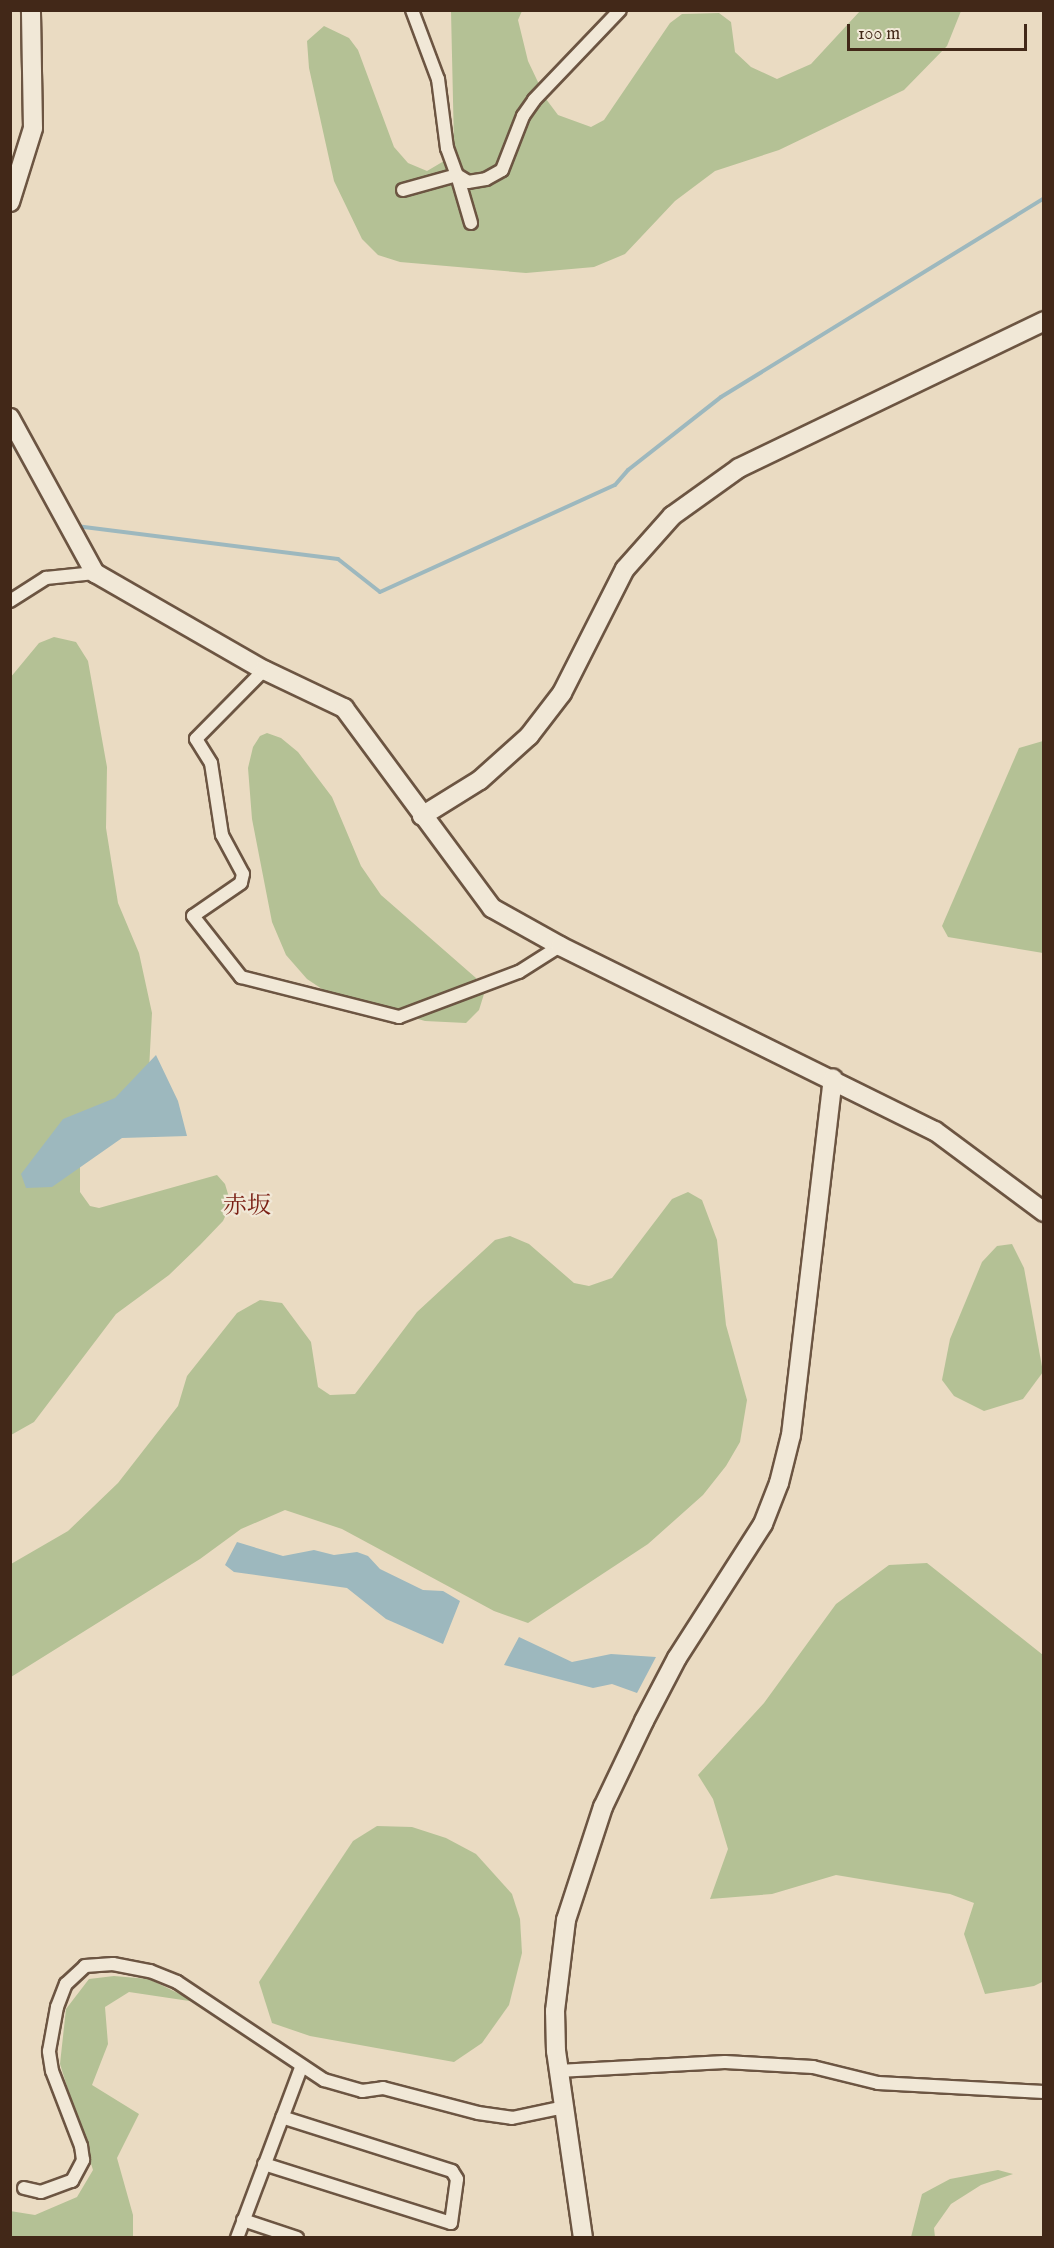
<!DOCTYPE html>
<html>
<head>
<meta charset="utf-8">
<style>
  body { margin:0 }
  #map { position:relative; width:1054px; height:2248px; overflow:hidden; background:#eadbc2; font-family:"IM FELL English","Noto Serif JP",serif }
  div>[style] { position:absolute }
  .green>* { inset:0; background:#b4c195 }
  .water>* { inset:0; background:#9db8be }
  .stream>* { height:4px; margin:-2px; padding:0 2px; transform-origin:2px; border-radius:2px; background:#9db8be }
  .roads { filter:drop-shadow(2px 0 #6c5542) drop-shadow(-2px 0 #6c5542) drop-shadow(0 2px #6c5542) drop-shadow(0 -2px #6c5542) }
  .street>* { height:12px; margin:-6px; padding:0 6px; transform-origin:6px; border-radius:6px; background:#f1e8d7 }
  .secondary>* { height:18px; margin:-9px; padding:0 9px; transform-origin:9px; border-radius:9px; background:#f1e8d7 }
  span { translate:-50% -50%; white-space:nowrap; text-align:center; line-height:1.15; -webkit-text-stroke:4.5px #f1e8d7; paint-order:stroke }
  .quarter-label { font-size:24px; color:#7a1f14 }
  .frame { position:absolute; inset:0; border:12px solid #422818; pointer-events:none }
  .scale { position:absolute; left:847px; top:24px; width:180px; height:27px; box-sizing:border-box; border:3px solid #422818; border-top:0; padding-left:8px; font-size:18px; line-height:21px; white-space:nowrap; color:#422818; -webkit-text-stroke:4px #f1e8d7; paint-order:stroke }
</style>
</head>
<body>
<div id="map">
  <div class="green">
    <div style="clip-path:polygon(451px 11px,522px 11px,518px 20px,528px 61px,546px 99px,558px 115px,591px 127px,604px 120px,670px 23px,682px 14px,719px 13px,731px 22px,735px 52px,751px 67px,777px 79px,811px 64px,860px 11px,961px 11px,947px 46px,904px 90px,779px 150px,715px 171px,675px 201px,625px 254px,594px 267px,526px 273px,400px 262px,378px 255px,362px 239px,334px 181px,309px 68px,307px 41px,324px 26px,349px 38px,358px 50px,394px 147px,408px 163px,427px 171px,444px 161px,454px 145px)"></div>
    <div style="clip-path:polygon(54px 637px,76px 642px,88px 661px,107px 767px,106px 828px,118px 903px,139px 953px,152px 1013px,149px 1070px,80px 1166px,80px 1192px,90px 1206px,99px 1208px,217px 1175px,225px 1184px,231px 1204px,223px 1221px,200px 1245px,169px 1275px,116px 1314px,34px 1422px,11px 1435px,10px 678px,39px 643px)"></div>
    <div style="clip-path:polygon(267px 733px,281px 738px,298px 752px,332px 797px,361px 866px,381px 895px,476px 978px,484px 994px,479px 1010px,466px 1023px,425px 1021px,328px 993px,307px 979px,286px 955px,272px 922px,252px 819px,248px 768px,253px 747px,260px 736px)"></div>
    <div style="clip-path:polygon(1043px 741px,1043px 953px,948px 937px,942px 926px,1019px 748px)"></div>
    <div style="clip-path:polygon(688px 1192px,702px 1200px,717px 1240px,726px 1325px,747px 1400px,740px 1442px,726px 1466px,703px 1495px,648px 1544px,528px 1623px,494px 1611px,342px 1529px,285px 1510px,241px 1529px,200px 1559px,11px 1677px,11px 1564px,68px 1531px,118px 1483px,178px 1406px,187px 1376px,237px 1313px,260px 1300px,282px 1303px,311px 1342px,318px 1387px,330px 1395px,355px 1394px,417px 1312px,495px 1240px,510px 1236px,529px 1244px,574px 1283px,589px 1286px,612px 1278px,672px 1199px)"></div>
    <div style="clip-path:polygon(1012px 1244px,1024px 1268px,1043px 1372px,1023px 1399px,984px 1411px,954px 1396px,942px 1380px,950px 1339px,982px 1262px,997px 1246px)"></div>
    <div style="clip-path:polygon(927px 1563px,1043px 1655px,1044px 1981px,1034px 1986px,985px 1994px,964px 1934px,974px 1903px,950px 1894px,836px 1875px,772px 1894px,710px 1899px,728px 1849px,713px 1799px,698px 1775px,764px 1703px,836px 1604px,889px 1565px)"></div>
    <div style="clip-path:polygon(377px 1826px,412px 1827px,446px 1838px,476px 1854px,512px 1894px,520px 1919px,522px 1953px,509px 2005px,482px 2043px,454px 2062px,310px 2036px,272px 2023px,259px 1982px,353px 1841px)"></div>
    <div style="clip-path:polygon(114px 1976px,149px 1979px,196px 2002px,129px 1992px,105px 2007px,108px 2044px,92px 2085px,139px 2114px,117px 2158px,133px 2215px,133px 2237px,11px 2237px,10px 2211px,35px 2215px,77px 2197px,93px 2170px,60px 2064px,66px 2009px,89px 1979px)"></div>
    <div style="clip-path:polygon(998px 2170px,1013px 2174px,981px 2185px,951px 2204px,934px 2228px,935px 2237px,911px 2237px,922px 2194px,950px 2179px)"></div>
  </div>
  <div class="water">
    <div style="clip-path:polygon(156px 1055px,178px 1101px,187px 1136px,122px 1138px,52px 1187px,26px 1188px,21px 1174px,63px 1119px,115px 1098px)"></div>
    <div style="clip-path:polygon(237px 1542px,283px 1556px,314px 1550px,334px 1555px,357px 1552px,368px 1556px,380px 1569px,423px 1590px,443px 1591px,460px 1601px,443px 1644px,386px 1619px,347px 1588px,234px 1572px,225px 1565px)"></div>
    <div style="clip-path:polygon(519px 1637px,572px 1662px,611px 1654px,656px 1657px,637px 1693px,612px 1684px,593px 1688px,504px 1665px)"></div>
  </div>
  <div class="stream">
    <div style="left:10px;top:439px;width:48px;rotate:59.7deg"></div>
    <div style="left:76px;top:526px;width:264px;rotate:7.2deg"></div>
    <div style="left:338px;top:559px;width:53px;rotate:38.2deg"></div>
    <div style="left:380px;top:592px;width:258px;rotate:-24.5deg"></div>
    <div style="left:615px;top:485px;width:20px;rotate:-49deg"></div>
    <div style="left:628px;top:470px;width:118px;rotate:-38.1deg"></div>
    <div style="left:721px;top:397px;width:379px;rotate:-31.6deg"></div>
  </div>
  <div class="roads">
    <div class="street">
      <div style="left:412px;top:10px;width:74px;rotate:69.4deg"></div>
      <div style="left:438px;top:79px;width:70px;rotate:82.6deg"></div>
      <div style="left:447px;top:148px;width:29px;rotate:70deg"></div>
      <div style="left:457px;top:175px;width:13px;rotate:32deg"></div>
      <div style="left:468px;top:182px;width:18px;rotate:-9deg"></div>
      <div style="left:486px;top:179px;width:18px;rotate:-29deg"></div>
      <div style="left:502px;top:170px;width:58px;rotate:-68.7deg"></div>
      <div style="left:523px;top:116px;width:19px;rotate:-55deg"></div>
      <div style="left:534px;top:100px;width:124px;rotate:-46.3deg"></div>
      <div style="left:403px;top:190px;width:56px;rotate:-15.5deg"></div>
      <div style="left:457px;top:175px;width:50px;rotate:73.7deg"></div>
      <div style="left:10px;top:601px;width:43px;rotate:-32.6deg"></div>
      <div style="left:46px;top:578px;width:49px;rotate:-5.8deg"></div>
      <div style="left:264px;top:670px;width:97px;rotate:134.6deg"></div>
      <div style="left:196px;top:739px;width:28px;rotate:58deg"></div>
      <div style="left:211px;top:763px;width:73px;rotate:81.3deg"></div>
      <div style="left:222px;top:835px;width:44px;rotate:61.7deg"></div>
      <div style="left:243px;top:874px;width:9px;rotate:103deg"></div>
      <div style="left:241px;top:883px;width:58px;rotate:145.5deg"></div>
      <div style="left:193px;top:916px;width:78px;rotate:51.8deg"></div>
      <div style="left:241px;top:977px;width:163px;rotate:14.2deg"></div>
      <div style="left:399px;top:1017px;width:128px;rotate:-20.6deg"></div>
      <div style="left:519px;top:972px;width:49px;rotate:-32.4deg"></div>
      <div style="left:558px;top:2071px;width:167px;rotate:-3.1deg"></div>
      <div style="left:725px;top:2062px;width:88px;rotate:3.3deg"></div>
      <div style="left:813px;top:2067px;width:67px;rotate:13.8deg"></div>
      <div style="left:878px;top:2083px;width:166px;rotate:3.1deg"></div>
      <div style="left:264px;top:2164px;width:196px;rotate:17.5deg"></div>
      <div style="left:451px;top:2223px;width:44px;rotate:-82.2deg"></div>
      <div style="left:457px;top:2179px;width:9px;rotate:-122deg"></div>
      <div style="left:452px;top:2171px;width:178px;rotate:-162.4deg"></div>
      <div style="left:24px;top:2188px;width:17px;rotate:13deg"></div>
      <div style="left:41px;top:2192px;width:33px;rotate:-20deg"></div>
      <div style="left:72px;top:2181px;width:24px;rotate:-62deg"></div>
      <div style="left:83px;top:2160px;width:14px;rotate:-98deg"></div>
      <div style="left:81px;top:2146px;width:80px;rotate:-111.1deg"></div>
      <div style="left:52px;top:2071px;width:20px;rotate:-99deg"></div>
      <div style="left:49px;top:2051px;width:45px;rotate:-79.7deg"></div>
      <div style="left:57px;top:2007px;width:25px;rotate:-69deg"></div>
      <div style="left:66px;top:1984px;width:26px;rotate:-43deg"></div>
      <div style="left:85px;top:1966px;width:28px;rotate:-4deg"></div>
      <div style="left:113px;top:1964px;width:38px;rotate:11deg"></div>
      <div style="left:150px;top:1971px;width:29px;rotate:22deg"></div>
      <div style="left:177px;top:1982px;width:177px;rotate:33.7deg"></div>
      <div style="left:324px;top:2080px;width:40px;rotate:16deg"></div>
      <div style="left:362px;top:2091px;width:21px;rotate:-8deg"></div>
      <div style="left:383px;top:2088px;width:98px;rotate:14.7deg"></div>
      <div style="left:478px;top:2113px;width:34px;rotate:8deg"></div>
      <div style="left:512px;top:2118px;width:53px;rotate:-11.9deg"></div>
      <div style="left:243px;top:2220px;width:57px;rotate:18.4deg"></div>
      <div style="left:237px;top:2238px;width:182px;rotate:-69.4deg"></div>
    </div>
    <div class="secondary">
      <div style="left:10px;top:202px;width:77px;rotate:-72.7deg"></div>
      <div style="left:33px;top:128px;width:118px;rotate:-91deg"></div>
      <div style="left:10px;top:418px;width:177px;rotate:61.3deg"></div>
      <div style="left:95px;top:573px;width:195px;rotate:29.9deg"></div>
      <div style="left:264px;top:670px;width:89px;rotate:25.4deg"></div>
      <div style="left:344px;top:708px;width:249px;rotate:53.5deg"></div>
      <div style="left:492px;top:908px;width:78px;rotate:29.2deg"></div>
      <div style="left:560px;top:946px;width:418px;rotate:26.3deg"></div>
      <div style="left:935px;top:1131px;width:136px;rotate:36.6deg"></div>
      <div style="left:422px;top:816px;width:68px;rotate:-31.8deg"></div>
      <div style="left:480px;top:780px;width:66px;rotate:-41.9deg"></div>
      <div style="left:529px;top:736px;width:54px;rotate:-52.5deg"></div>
      <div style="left:562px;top:693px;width:139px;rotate:-63.1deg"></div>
      <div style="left:625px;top:569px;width:71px;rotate:-48.4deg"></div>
      <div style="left:672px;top:516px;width:82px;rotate:-35.6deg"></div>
      <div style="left:739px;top:468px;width:339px;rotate:-25.7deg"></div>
      <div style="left:583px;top:2238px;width:189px;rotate:-98.2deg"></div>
      <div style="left:556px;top:2051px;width:40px;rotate:-91.4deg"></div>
      <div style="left:555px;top:2011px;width:92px;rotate:-83.1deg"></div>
      <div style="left:566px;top:1920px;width:119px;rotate:-71.9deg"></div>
      <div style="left:603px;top:1807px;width:95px;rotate:-64.5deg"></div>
      <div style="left:644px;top:1721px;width:71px;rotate:-62.4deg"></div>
      <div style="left:677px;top:1658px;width:159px;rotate:-57.3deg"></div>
      <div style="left:763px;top:1524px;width:44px;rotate:-68.7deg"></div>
      <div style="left:779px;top:1483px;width:49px;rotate:-76deg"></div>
      <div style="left:791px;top:1435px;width:359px;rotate:-83.3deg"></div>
    </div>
  </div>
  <div class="quarter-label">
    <span style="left:247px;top:1207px">赤坂</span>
  </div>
  <div class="frame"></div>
  <div class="scale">100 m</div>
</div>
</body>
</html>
